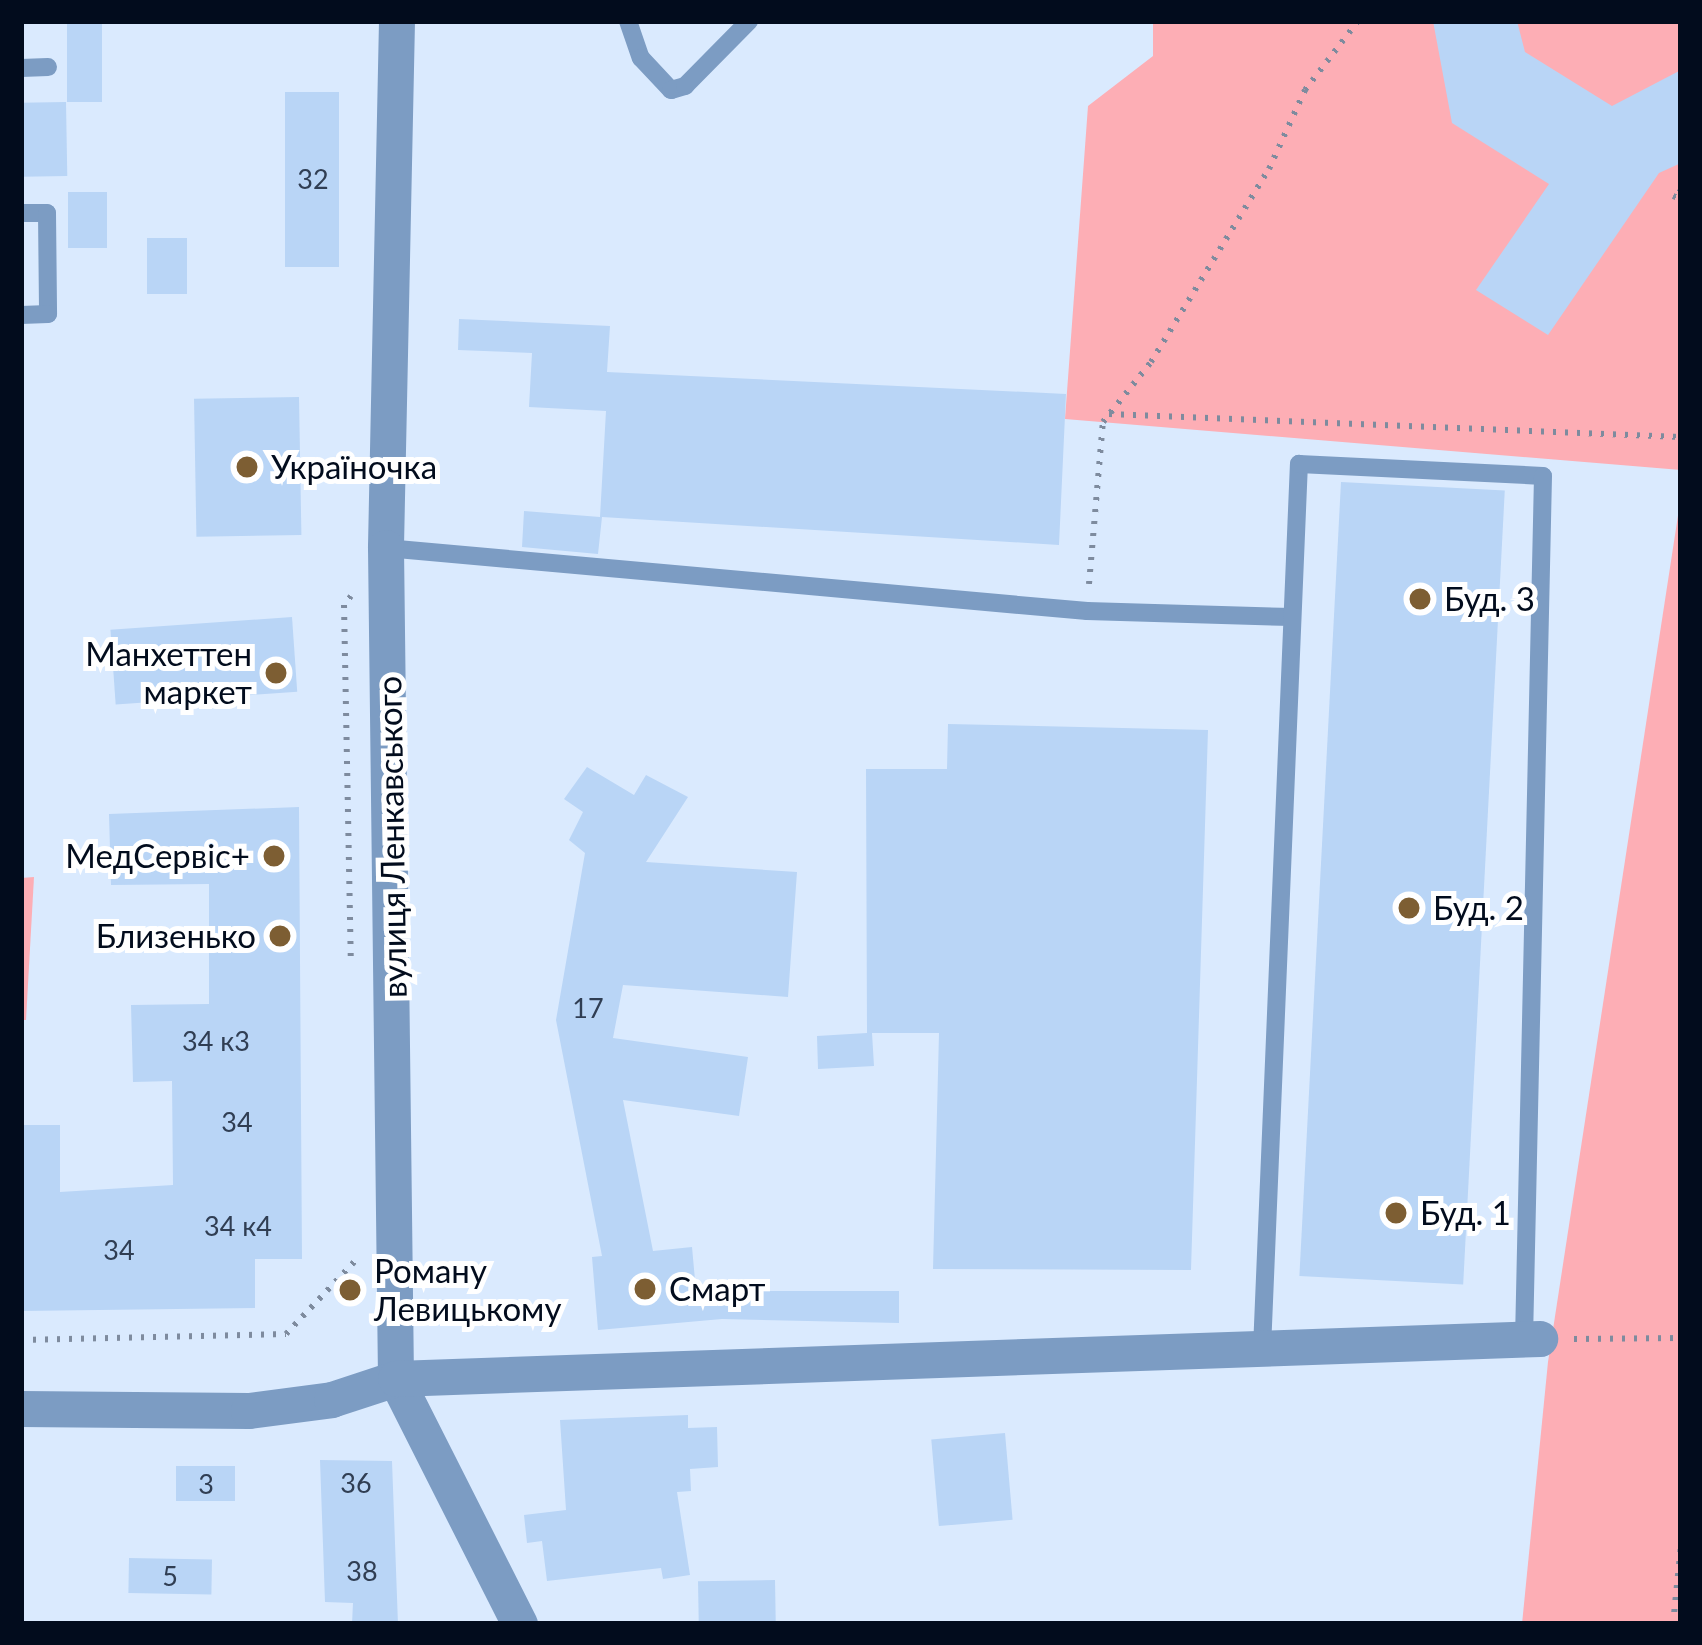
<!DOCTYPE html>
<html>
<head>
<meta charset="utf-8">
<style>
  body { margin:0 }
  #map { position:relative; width:1702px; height:1645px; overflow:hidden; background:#daeafe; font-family:Lato,sans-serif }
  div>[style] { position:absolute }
  .green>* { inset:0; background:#fdaeb5 }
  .building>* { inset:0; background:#b9d5f6; transform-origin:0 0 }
  .path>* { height:6px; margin-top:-3px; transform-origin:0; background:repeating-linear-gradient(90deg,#7e8b9e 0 3px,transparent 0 12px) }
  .lane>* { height:18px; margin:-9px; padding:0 9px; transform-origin:9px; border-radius:9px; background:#7c9cc3 }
  .street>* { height:36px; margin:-18px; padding:0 18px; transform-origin:18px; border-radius:18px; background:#7c9cc3 }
  .dots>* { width:33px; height:33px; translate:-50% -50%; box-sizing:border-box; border:6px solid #fff; border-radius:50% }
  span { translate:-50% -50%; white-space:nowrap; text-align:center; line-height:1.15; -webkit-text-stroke:10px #fff; paint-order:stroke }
  .number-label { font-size:27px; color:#303e53 }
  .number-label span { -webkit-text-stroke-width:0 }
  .poi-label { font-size:33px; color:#020c1d }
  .left { translate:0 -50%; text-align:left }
  .right { translate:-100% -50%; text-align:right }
  .street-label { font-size:33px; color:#020c1d }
  .frame { position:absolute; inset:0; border:24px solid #020c1d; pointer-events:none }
</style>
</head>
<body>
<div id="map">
  <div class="green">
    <div style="clip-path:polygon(1153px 21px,1681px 21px,1681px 470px,1065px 419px,1088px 106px,1153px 56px)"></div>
    <div style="clip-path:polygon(1681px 496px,1681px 1624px,1522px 1624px,1548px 1362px)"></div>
    <div style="clip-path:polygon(34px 877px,26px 1020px,21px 1020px,21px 878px)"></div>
  </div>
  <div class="building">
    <div style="left:67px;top:21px;width:35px;height:81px"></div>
    <div style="clip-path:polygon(1433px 21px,1517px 21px,1525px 52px,1612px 106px,1681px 70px,1681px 163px,1659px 173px,1548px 335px,1476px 290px,1549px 184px,1452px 123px)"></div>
    <div style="left:285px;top:92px;width:54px;height:175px"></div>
    <div style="left:66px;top:102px;width:74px;height:45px;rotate:89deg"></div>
    <div style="left:68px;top:192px;width:39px;height:56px"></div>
    <div style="left:187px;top:238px;width:56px;height:40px;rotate:90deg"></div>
    <div style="clip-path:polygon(459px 319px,610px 326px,607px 372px,1066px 394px,1059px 545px,602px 517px,598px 554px,522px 547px,524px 511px,600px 517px,606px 411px,529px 407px,532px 353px,458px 350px)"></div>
    <div style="left:299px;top:397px;width:138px;height:105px;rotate:89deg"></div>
    <div style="left:1341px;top:482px;width:164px;height:795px;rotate:3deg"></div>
    <div style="left:292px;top:617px;width:75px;height:182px;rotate:86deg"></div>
    <div style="clip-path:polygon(948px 724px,1208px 730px,1191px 1270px,933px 1269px,939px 1033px,872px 1033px,874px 1066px,818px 1069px,817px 1036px,867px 1033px,866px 769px,947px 769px)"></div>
    <div style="clip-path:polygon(587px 767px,634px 795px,646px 775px,688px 797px,646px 862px,797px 872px,788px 997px,623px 985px,613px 1038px,748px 1057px,739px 1116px,623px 1100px,653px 1251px,692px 1247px,696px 1291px,899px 1291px,899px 1323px,722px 1319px,598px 1330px,592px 1257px,602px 1256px,556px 1020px,585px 853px,569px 840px,583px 812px,564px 799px)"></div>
    <div style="clip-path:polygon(299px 807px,302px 1259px,255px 1259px,255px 1308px,21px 1311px,21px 1125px,60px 1125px,60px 1192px,173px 1185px,172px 1081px,133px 1082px,131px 1005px,209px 1004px,209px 884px,111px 885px,109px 814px)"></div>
    <div style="clip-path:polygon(688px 1415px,688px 1428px,717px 1427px,718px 1467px,690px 1469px,691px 1491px,677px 1492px,690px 1575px,663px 1579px,661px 1568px,547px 1581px,542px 1541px,527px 1543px,524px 1515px,566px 1510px,560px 1420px)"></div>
    <div style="left:1005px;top:1433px;width:87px;height:74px;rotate:85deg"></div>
    <div style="clip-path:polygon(320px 1460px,392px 1461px,398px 1624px,352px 1624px,353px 1603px,325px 1602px)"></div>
    <div style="left:176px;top:1466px;width:59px;height:35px"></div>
    <div style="left:129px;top:1558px;width:83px;height:35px;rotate:1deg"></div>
    <div style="left:775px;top:1580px;width:44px;height:77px;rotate:89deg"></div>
  </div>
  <div class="path">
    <div style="left:1681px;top:191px;width:9px;rotate:148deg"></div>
    <div style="left:1673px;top:196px;width:9px;rotate:21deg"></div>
    <div style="left:1109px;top:414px;width:572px;rotate:2.3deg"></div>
    <div style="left:1089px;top:584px;width:163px;rotate:-85.1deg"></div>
    <div style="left:1103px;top:422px;width:77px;rotate:-51.3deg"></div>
    <div style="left:1151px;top:362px;width:226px;rotate:-58.6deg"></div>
    <div style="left:1269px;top:169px;width:87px;rotate:-65.5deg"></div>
    <div style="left:1305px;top:90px;width:87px;rotate:-52.5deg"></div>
    <div style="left:351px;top:596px;width:11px;rotate:128deg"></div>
    <div style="left:344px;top:605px;width:353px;rotate:88.9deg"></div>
    <div style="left:1574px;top:1339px;width:107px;rotate:-0.5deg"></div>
    <div style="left:21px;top:1340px;width:265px;rotate:-1.3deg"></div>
    <div style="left:286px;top:1334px;width:103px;rotate:-46.6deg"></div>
    <div style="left:1673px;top:1624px;width:79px;rotate:-84.2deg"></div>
  </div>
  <div class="lane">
    <div style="left:628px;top:21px;width:39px;rotate:71deg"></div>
    <div style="left:641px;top:58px;width:44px;rotate:46.8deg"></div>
    <div style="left:671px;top:90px;width:15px;rotate:-16deg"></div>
    <div style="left:685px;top:86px;width:91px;rotate:-45.4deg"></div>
    <div style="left:21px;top:68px;width:27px;rotate:-2deg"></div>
    <div style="left:21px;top:213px;width:26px"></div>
    <div style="left:47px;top:213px;width:101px;rotate:89.4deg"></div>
    <div style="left:48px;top:314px;width:27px;rotate:178deg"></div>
    <div style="left:386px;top:548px;width:704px;rotate:5.14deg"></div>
    <div style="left:1087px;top:611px;width:205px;rotate:1.7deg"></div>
    <div style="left:1262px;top:1349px;width:886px;rotate:-87.61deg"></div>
    <div style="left:1299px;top:464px;width:244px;rotate:2.8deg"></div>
    <div style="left:1543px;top:476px;width:864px;rotate:91.26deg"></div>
  </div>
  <div class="street">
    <div style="left:397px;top:21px;width:527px;rotate:91.2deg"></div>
    <div style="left:386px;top:548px;width:831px;rotate:89.31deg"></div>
    <div style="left:396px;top:1379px;width:275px;rotate:63.2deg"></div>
    <div style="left:21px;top:1409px;width:228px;rotate:0.5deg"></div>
    <div style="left:249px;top:1411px;width:84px;rotate:-7.5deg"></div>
    <div style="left:332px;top:1400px;width:67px;rotate:-18.2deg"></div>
    <div style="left:396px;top:1379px;width:1145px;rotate:-2deg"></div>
  </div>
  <div class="dots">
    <div style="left:247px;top:467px;background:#7d5e33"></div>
    <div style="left:1420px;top:599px;background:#7d5e33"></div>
    <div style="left:276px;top:673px;background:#7d5e33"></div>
    <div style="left:274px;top:856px;background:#7d5e33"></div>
    <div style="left:1409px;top:908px;background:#7d5e33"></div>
    <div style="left:280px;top:936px;background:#7d5e33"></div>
    <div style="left:1396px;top:1213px;background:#7d5e33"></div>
    <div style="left:645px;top:1289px;background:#7d5e33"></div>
    <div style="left:350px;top:1290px;background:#7d5e33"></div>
  </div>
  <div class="number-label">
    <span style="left:313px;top:179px">32</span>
    <span style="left:588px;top:1008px">17</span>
    <span style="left:216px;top:1041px">34 к3</span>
    <span style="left:237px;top:1122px">34</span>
    <span style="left:238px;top:1226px">34 к4</span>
    <span style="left:119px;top:1250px">34</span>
    <span style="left:356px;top:1483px">36</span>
    <span style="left:206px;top:1484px">3</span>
    <span style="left:362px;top:1571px">38</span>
    <span style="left:170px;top:1576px">5</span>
  </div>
  <div class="poi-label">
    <span class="left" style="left:271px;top:467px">Україночка</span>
    <span class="left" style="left:1444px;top:599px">Буд. 3</span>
    <span class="right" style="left:252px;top:673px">Манхеттен<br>маркет</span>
    <span class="right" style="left:250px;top:856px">МедСервіс+</span>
    <span class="left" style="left:1433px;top:908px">Буд. 2</span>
    <span class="right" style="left:256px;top:936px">Близенько</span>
    <span class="left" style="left:1420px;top:1213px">Буд. 1</span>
    <span class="left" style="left:374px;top:1290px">Роману<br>Левицькому</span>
    <span class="left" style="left:669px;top:1289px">Смарт</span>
  </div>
  <div class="street-label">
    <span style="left:392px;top:837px;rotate:-91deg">вулиця Ленкавського</span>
  </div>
  <div class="frame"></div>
</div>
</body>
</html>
